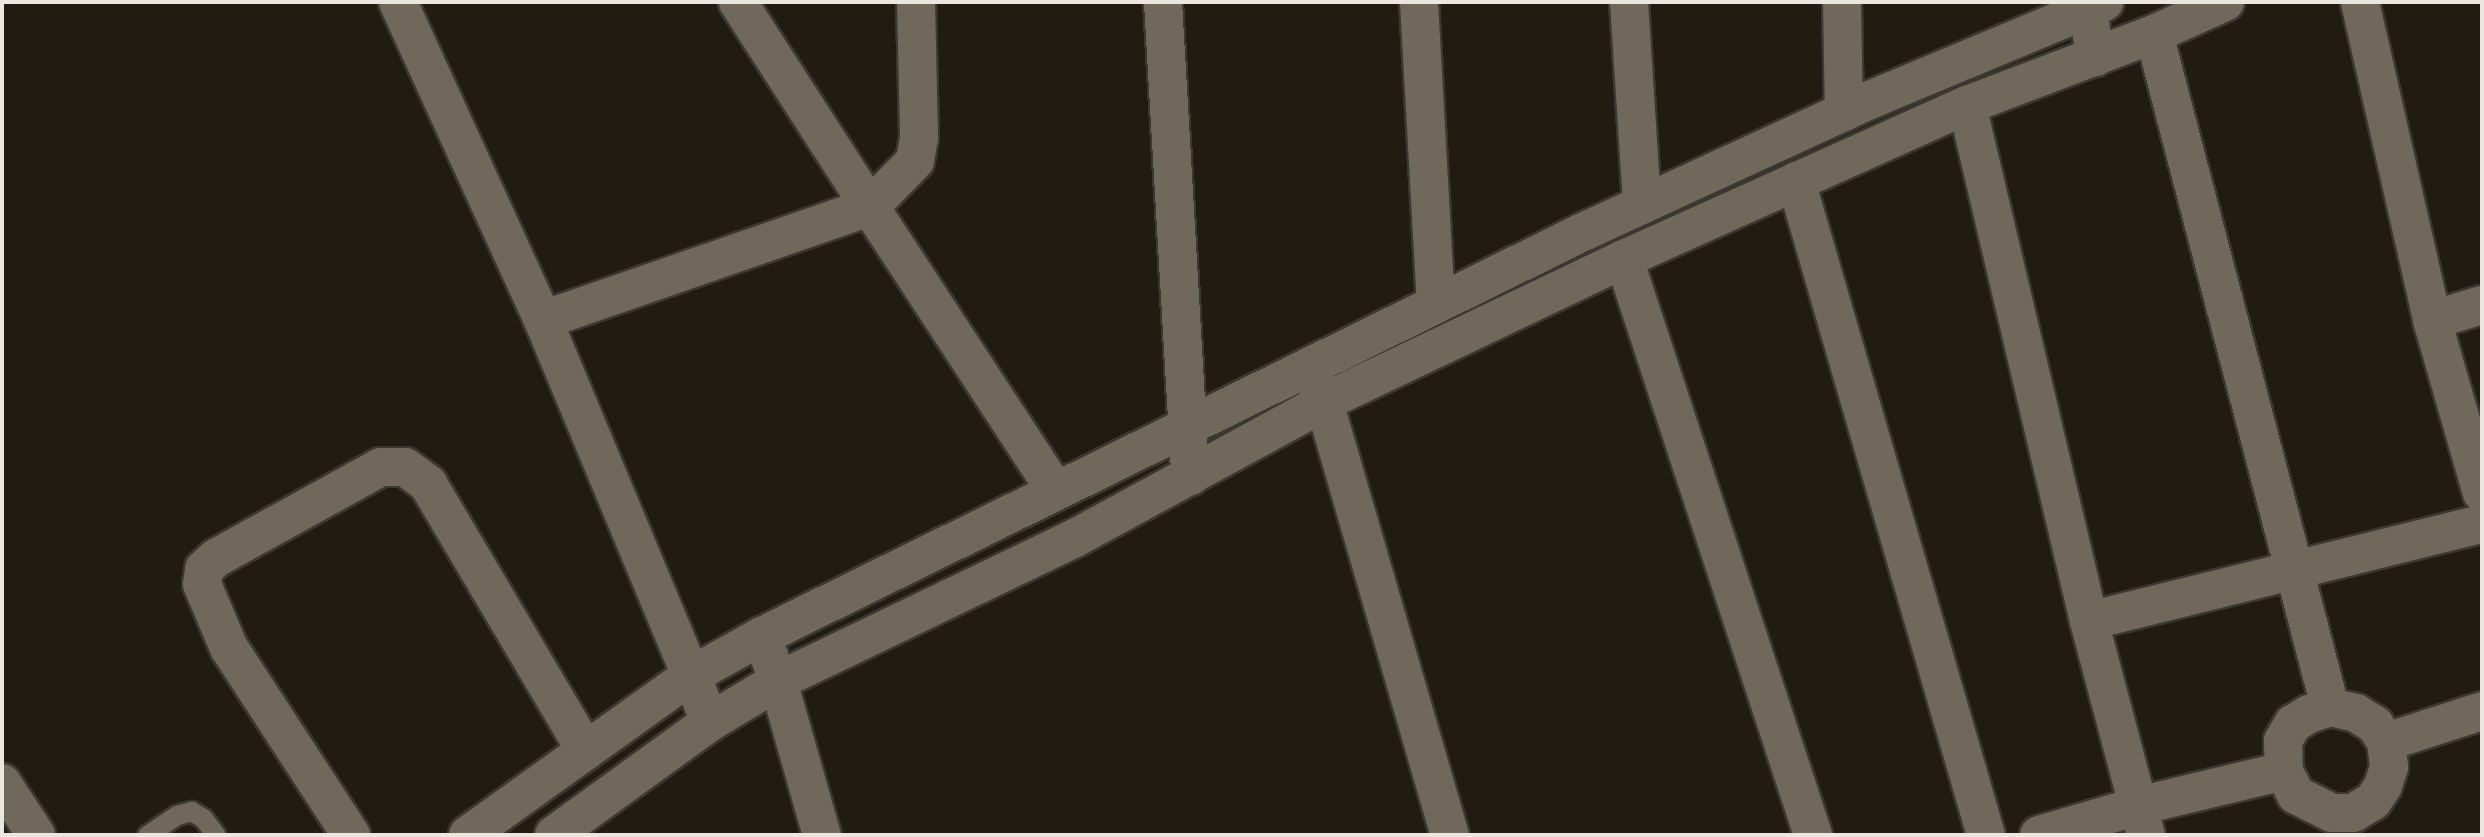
<!DOCTYPE html>
<html>
<head>
<meta charset="utf-8">
<style>
  body { margin:0 }
  #map { position:relative; width:2484px; height:837px; overflow:hidden; background:#221b11; font-family:"Work Sans",sans-serif }
  div>[style] { position:absolute }
  .roads { filter:drop-shadow(2px 0 #3d3732) drop-shadow(-2px 0 #3d3732) drop-shadow(0 2px #3d3732) drop-shadow(0 -2px #3d3732) }
  .service>* { height:19px; margin:-9.5px; padding:0 9.5px; transform-origin:9.5px; border-radius:9.5px; background:#71685c }
  .minor>* { height:38px; margin:-19px; padding:0 19px; transform-origin:19px; border-radius:19px; background:#71685c }
  .tertiary>* { height:38px; margin:-19px; padding:0 19px; transform-origin:19px; border-radius:19px; background:#71685c }
  span { translate:-50% -50%; white-space:nowrap; text-align:center; line-height:1.15; -webkit-text-stroke:7px #221b11; paint-order:stroke }
  .frame { position:absolute; inset:0; border:4px solid #ece6e0; pointer-events:none }
</style>
</head>
<body>
<div id="map">
  <div class="roads">
    <div class="service">
      <div style="left:147px;top:835px;width:36px;rotate:-34deg"></div>
      <div style="left:177px;top:815px;width:15px;rotate:-16deg"></div>
      <div style="left:191px;top:811px;width:14px;rotate:30deg"></div>
      <div style="left:203px;top:818px;width:21px;rotate:53deg"></div>
    </div>
    <div class="minor">
      <div style="left:398px;top:2px;width:349px;rotate:65.5deg"></div>
      <div style="left:543px;top:320px;width:435px;rotate:67.4deg"></div>
      <div style="left:916px;top:2px;width:136px;rotate:88.7deg"></div>
      <div style="left:919px;top:138px;width:23px;rotate:100deg"></div>
      <div style="left:915px;top:161px;width:64px;rotate:134.4deg"></div>
      <div style="left:870px;top:207px;width:339px;rotate:56.8deg"></div>
      <div style="left:1163px;top:2px;width:475px;rotate:86.7deg"></div>
      <div style="left:1419px;top:2px;width:303px;rotate:86.8deg"></div>
      <div style="left:1629px;top:2px;width:203px;rotate:86.3deg"></div>
      <div style="left:1842px;top:2px;width:110px;rotate:89deg"></div>
      <div style="left:2087px;top:2px;width:56px;rotate:81.7deg"></div>
      <div style="left:2360px;top:2px;width:326px;rotate:77.2deg"></div>
      <div style="left:2432px;top:320px;width:180px;rotate:73.9deg"></div>
      <div style="left:2154px;top:34px;width:696px;rotate:75.34deg"></div>
      <div style="left:1967px;top:105px;width:530px;rotate:76.7deg"></div>
      <div style="left:2089px;top:621px;width:221px;rotate:75.1deg"></div>
      <div style="left:1796px;top:181px;width:681px;rotate:73.8deg"></div>
      <div style="left:1624px;top:259px;width:606px;rotate:71.83deg"></div>
      <div style="left:543px;top:320px;width:346px;rotate:-19.1deg"></div>
      <div style="left:870px;top:207px;width:244px;rotate:-122.8deg"></div>
      <div style="left:2432px;top:320px;width:52px;rotate:-16.7deg"></div>
      <div style="left:1312px;top:371px;width:33px;rotate:69deg"></div>
      <div style="left:1324px;top:402px;width:451px;rotate:73.8deg"></div>
      <div style="left:2089px;top:621px;width:405px;rotate:-13.9deg"></div>
      <div style="left:762px;top:636px;width:48px;rotate:70.4deg"></div>
      <div style="left:778px;top:681px;width:160px;rotate:74.1deg"></div>
      <div style="left:2330px;top:707px;width:27px;rotate:13deg"></div>
      <div style="left:2356px;top:713px;width:22px;rotate:32deg"></div>
      <div style="left:2375px;top:725px;width:20px;rotate:57deg"></div>
      <div style="left:2386px;top:742px;width:25px;rotate:83deg"></div>
      <div style="left:2389px;top:767px;width:20px;rotate:108deg"></div>
      <div style="left:2383px;top:786px;width:18px;rotate:124deg"></div>
      <div style="left:2373px;top:801px;width:23px;rotate:149deg"></div>
      <div style="left:2353px;top:813px;width:21px;rotate:180deg"></div>
      <div style="left:2332px;top:813px;width:40px;rotate:-153.4deg"></div>
      <div style="left:2296px;top:795px;width:27px;rotate:-117deg"></div>
      <div style="left:2284px;top:771px;width:30px;rotate:-92deg"></div>
      <div style="left:2283px;top:741px;width:20px;rotate:-60deg"></div>
      <div style="left:2293px;top:724px;width:19px;rotate:-32deg"></div>
      <div style="left:2309px;top:714px;width:22px;rotate:-18deg"></div>
      <div style="left:2386px;top:742px;width:101px;rotate:-17.9deg"></div>
      <div style="left:2px;top:783px;width:62px;rotate:56.8deg"></div>
      <div style="left:351px;top:835px;width:223px;rotate:-123.1deg"></div>
      <div style="left:229px;top:648px;width:69px;rotate:-112.9deg"></div>
      <div style="left:202px;top:584px;width:15px;rotate:-82deg"></div>
      <div style="left:204px;top:569px;width:16px;rotate:-43deg"></div>
      <div style="left:216px;top:558px;width:188px;rotate:-28.9deg"></div>
      <div style="left:381px;top:467px;width:24px"></div>
      <div style="left:405px;top:467px;width:29px;rotate:36deg"></div>
      <div style="left:428px;top:484px;width:310px;rotate:59.4deg"></div>
      <div style="left:2039px;top:835px;width:103px;rotate:-16.3deg"></div>
      <div style="left:2138px;top:806px;width:150px;rotate:-13.5deg"></div>
    </div>
    <div class="tertiary">
      <div style="left:468px;top:835px;width:273px;rotate:-35.6deg"></div>
      <div style="left:690px;top:676px;width:82px;rotate:-29.1deg"></div>
      <div style="left:762px;top:636px;width:917px;rotate:-26.2deg"></div>
      <div style="left:1585px;top:231px;width:314px;rotate:-24.7deg"></div>
      <div style="left:1870px;top:100px;width:254px;rotate:-22.7deg"></div>
      <div style="left:554px;top:835px;width:193px;rotate:-35.9deg"></div>
      <div style="left:710px;top:722px;width:79px;rotate:-31.1deg"></div>
      <div style="left:778px;top:681px;width:330px;rotate:-25.7deg"></div>
      <div style="left:1075px;top:538px;width:284px;rotate:-28.6deg"></div>
      <div style="left:1324px;top:402px;width:332px;rotate:-25.5deg"></div>
      <div style="left:1624px;top:259px;width:376px;rotate:-24.2deg"></div>
      <div style="left:1967px;top:105px;width:200px;rotate:-20.8deg"></div>
      <div style="left:2154px;top:34px;width:78px;rotate:-24.3deg"></div>
    </div>
  </div>
  <div class="frame"></div>
</div>
</body>
</html>
